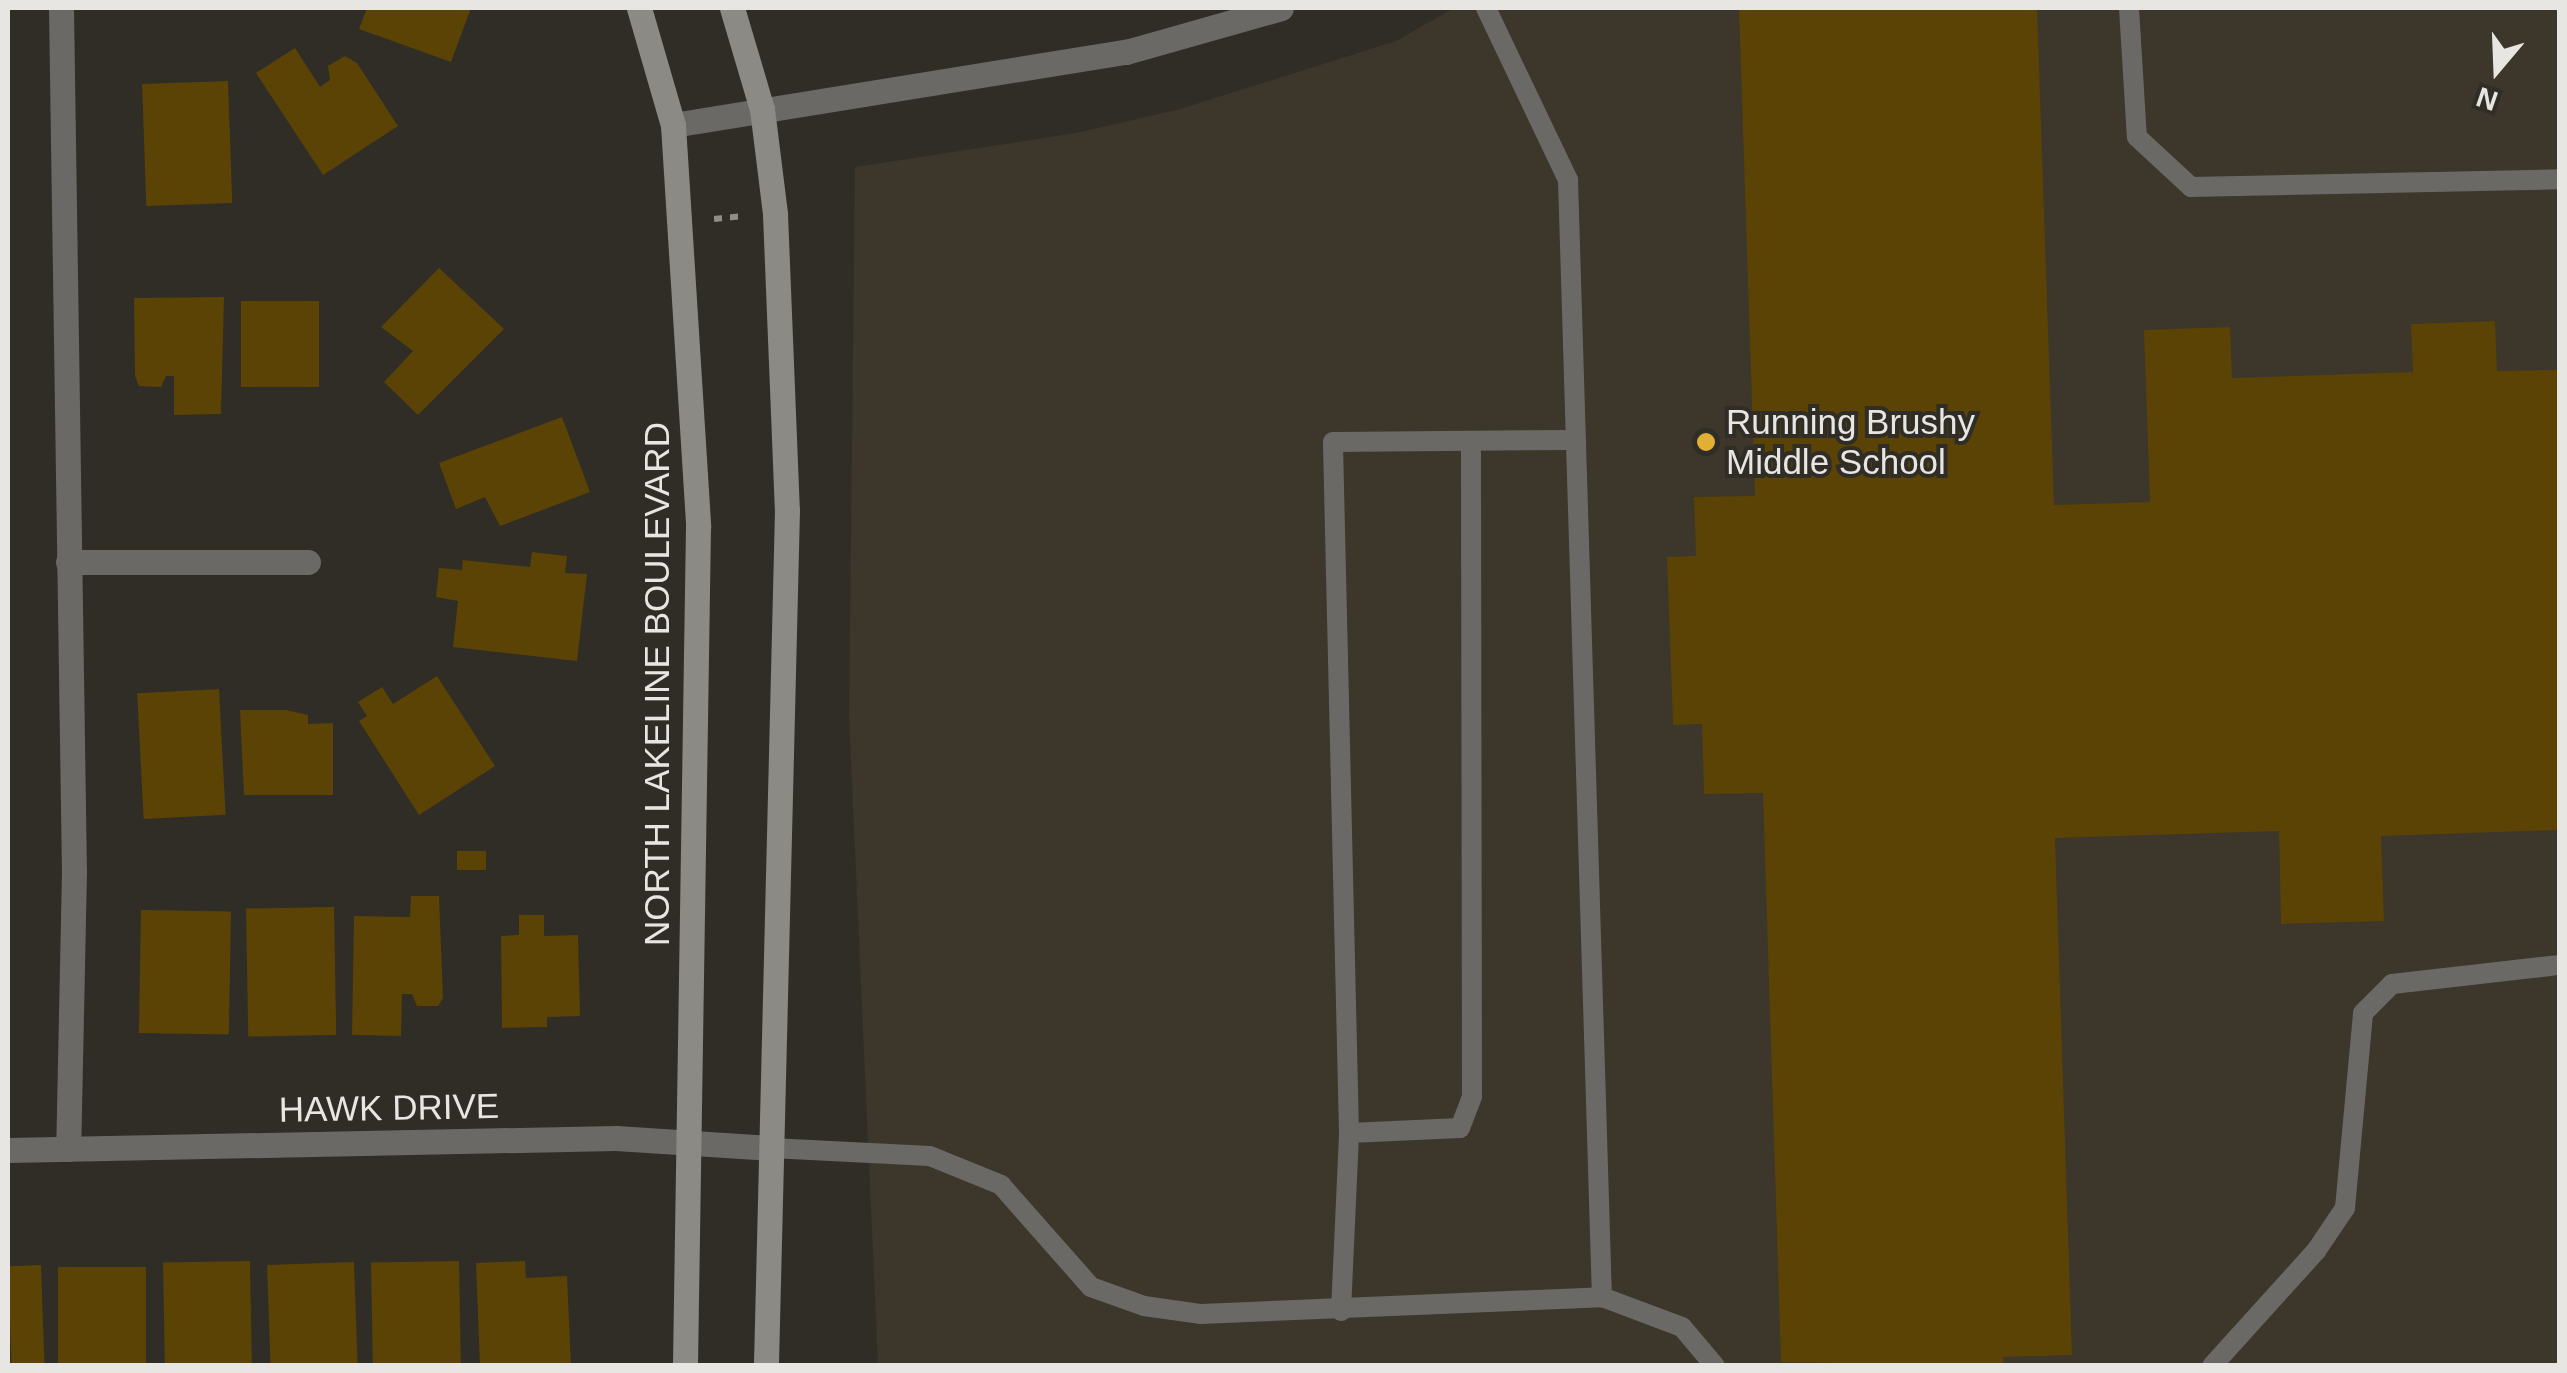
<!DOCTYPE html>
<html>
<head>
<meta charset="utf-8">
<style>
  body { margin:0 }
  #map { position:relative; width:2567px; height:1373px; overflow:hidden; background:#302d27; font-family:Arial,sans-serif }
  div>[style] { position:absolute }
  .built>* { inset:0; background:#3c362b }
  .building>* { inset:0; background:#5b4305; transform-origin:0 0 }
  .path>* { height:6px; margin-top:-3px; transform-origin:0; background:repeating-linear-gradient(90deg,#8f8d88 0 8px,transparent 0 16px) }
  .lane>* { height:20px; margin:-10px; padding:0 10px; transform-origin:10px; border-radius:10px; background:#6a6966 }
  .street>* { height:25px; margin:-12.5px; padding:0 12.5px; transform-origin:12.5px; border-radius:12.5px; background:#6a6966 }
  .secondary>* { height:25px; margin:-12.5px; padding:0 12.5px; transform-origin:12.5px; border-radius:12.5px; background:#8c8a85 }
  .dots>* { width:28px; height:28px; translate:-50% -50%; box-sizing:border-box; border:5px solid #302d27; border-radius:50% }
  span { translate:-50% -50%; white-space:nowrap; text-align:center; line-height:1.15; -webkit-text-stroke:8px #302d27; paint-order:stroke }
  .poi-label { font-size:35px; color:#e8e6e2 }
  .left { translate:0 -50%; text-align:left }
  .street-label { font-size:35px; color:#e8e6e2 }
  .frame { position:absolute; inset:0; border:10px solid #e8e6e2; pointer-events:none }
  .north { position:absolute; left:2447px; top:20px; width:100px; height:100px; -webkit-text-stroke:8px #302d27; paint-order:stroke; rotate:199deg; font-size:28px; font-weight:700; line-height:40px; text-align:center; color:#e8e6e2 }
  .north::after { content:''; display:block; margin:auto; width:35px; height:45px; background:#e8e6e2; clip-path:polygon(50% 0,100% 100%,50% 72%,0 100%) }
</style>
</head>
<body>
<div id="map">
  <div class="built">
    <div style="clip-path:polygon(1454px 8px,2559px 8px,2559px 1365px,878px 1365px,849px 717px,855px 167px,1076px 133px,1180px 109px,1396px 41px)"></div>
  </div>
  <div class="building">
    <div style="clip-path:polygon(367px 8px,471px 8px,451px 62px,359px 29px)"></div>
    <div style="clip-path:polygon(1739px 8px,2037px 8px,2054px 505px,2150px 502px,2144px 330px,2230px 327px,2232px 378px,2413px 372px,2411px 324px,2495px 321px,2497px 371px,2560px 370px,2560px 830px,2381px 836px,2384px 921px,2281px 924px,2279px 831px,2055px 838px,2072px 1355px,2003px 1357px,2003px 1366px,1781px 1362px,1763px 793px,1704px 794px,1702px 724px,1673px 725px,1667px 557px,1696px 556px,1694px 497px,1755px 496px)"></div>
    <div style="clip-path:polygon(295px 48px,320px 87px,330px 80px,328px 66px,345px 56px,357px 63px,398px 126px,323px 175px,256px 73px)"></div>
    <div style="left:228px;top:81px;width:122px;height:86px;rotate:88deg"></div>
    <div style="clip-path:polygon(439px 268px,504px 329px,418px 415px,384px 382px,413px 351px,381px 327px)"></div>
    <div style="clip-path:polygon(224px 297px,221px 414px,174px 415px,174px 376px,166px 376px,161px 387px,139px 386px,135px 376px,134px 298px)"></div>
    <div style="left:241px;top:301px;width:78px;height:86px"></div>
    <div style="clip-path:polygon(562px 417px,590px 492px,500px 526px,485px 497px,456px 509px,439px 463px)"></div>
    <div style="clip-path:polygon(532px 552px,567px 556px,565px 573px,587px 574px,577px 661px,453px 647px,458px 601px,436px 597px,439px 568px,462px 570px,463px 560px,530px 567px)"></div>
    <div style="clip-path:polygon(437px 676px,495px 766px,419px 815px,359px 721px,367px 716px,358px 702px,382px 687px,393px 704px)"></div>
    <div style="left:219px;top:689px;width:126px;height:82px;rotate:87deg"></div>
    <div style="clip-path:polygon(240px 710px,286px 710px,308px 715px,308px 724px,333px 723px,333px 795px,244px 795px)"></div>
    <div style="left:457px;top:851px;width:29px;height:19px"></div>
    <div style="clip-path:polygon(411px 896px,439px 896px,443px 998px,438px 1006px,417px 1006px,412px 994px,402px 994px,401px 1036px,352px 1035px,354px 916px,410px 917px)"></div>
    <div style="left:334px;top:907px;width:128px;height:88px;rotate:89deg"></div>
    <div style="left:141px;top:910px;width:90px;height:123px;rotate:1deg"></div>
    <div style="clip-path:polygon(519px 915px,544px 915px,544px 936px,578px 935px,580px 1016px,547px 1017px,547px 1027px,502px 1028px,501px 936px,519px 935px)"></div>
    <div style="left:250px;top:1261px;width:105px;height:87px;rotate:89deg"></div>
    <div style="left:459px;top:1261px;width:105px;height:88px;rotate:89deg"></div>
    <div style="clip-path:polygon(525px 1261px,526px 1278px,567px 1276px,571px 1366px,480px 1366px,476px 1263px)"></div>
    <div style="left:354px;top:1262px;width:104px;height:87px;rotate:88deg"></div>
    <div style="left:41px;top:1265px;width:101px;height:33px;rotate:88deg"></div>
    <div style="left:58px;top:1267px;width:88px;height:99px"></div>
  </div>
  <div class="path">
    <div style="left:714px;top:219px;width:27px;rotate:-6deg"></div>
  </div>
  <div class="lane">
    <div style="left:1486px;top:8px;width:191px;rotate:64.5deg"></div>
    <div style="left:1568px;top:180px;width:1118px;rotate:88.26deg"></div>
    <div style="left:2129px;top:8px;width:129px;rotate:86.5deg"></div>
    <div style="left:2137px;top:137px;width:74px;rotate:42.8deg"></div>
    <div style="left:2191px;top:187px;width:369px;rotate:-1.2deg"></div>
    <div style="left:1349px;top:1133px;width:111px;rotate:-2.6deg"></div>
    <div style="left:1460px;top:1128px;width:34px;rotate:-69deg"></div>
    <div style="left:1472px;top:1096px;width:655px;rotate:-90.09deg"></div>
    <div style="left:771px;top:1148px;width:159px;rotate:2.9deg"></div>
    <div style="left:930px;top:1156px;width:77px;rotate:22.2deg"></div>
    <div style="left:1001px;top:1185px;width:136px;rotate:48.6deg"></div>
    <div style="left:1091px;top:1287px;width:56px;rotate:19.7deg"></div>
    <div style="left:1144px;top:1306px;width:58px;rotate:8deg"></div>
    <div style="left:1201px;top:1314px;width:401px;rotate:-2.4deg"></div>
    <div style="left:1602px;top:1297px;width:85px;rotate:20.6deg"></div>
    <div style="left:1682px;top:1327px;width:51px;rotate:49.8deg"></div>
    <div style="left:1341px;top:1311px;width:178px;rotate:-87.4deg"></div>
    <div style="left:1349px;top:1133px;width:691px;rotate:-91.33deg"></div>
    <div style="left:1333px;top:442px;width:243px;rotate:-0.5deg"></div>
    <div style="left:2212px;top:1366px;width:155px;rotate:-47.9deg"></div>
    <div style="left:2316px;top:1251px;width:52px;rotate:-56deg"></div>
    <div style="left:2345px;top:1208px;width:196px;rotate:-84.7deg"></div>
    <div style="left:2363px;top:1013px;width:41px;rotate:-45deg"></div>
    <div style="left:2392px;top:984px;width:169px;rotate:-6.5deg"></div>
  </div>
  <div class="street">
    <div style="left:61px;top:8px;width:863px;rotate:89.14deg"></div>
    <div style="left:74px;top:871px;width:278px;rotate:91.2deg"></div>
    <div style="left:673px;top:125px;width:459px;rotate:-9.2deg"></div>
    <div style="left:1126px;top:52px;width:161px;rotate:-15.8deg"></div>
    <div style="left:68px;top:562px;width:240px"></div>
    <div style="left:8px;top:1150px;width:608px;rotate:-1.13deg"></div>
    <div style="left:616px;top:1138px;width:155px;rotate:3.7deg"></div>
  </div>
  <div class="secondary">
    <div style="left:639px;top:8px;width:122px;rotate:73.8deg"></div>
    <div style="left:673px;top:125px;width:403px;rotate:86.4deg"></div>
    <div style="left:698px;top:527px;width:839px;rotate:90.89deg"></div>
    <div style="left:732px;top:8px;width:105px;rotate:73.5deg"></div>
    <div style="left:762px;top:109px;width:106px;rotate:82.9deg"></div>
    <div style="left:775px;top:214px;width:296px;rotate:87.7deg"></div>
    <div style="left:787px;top:510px;width:856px;rotate:91.41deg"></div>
  </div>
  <div class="dots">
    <div style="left:1706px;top:442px;background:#e2ae34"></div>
  </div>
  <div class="poi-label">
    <span class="left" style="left:1726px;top:442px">Running Brushy<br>Middle School</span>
  </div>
  <div class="street-label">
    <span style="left:657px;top:684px;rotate:-90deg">NORTH LAKELINE BOULEVARD</span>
    <span style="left:389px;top:1108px;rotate:-1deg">HAWK DRIVE</span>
  </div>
  <div class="frame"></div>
  <div class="north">N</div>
</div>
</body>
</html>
